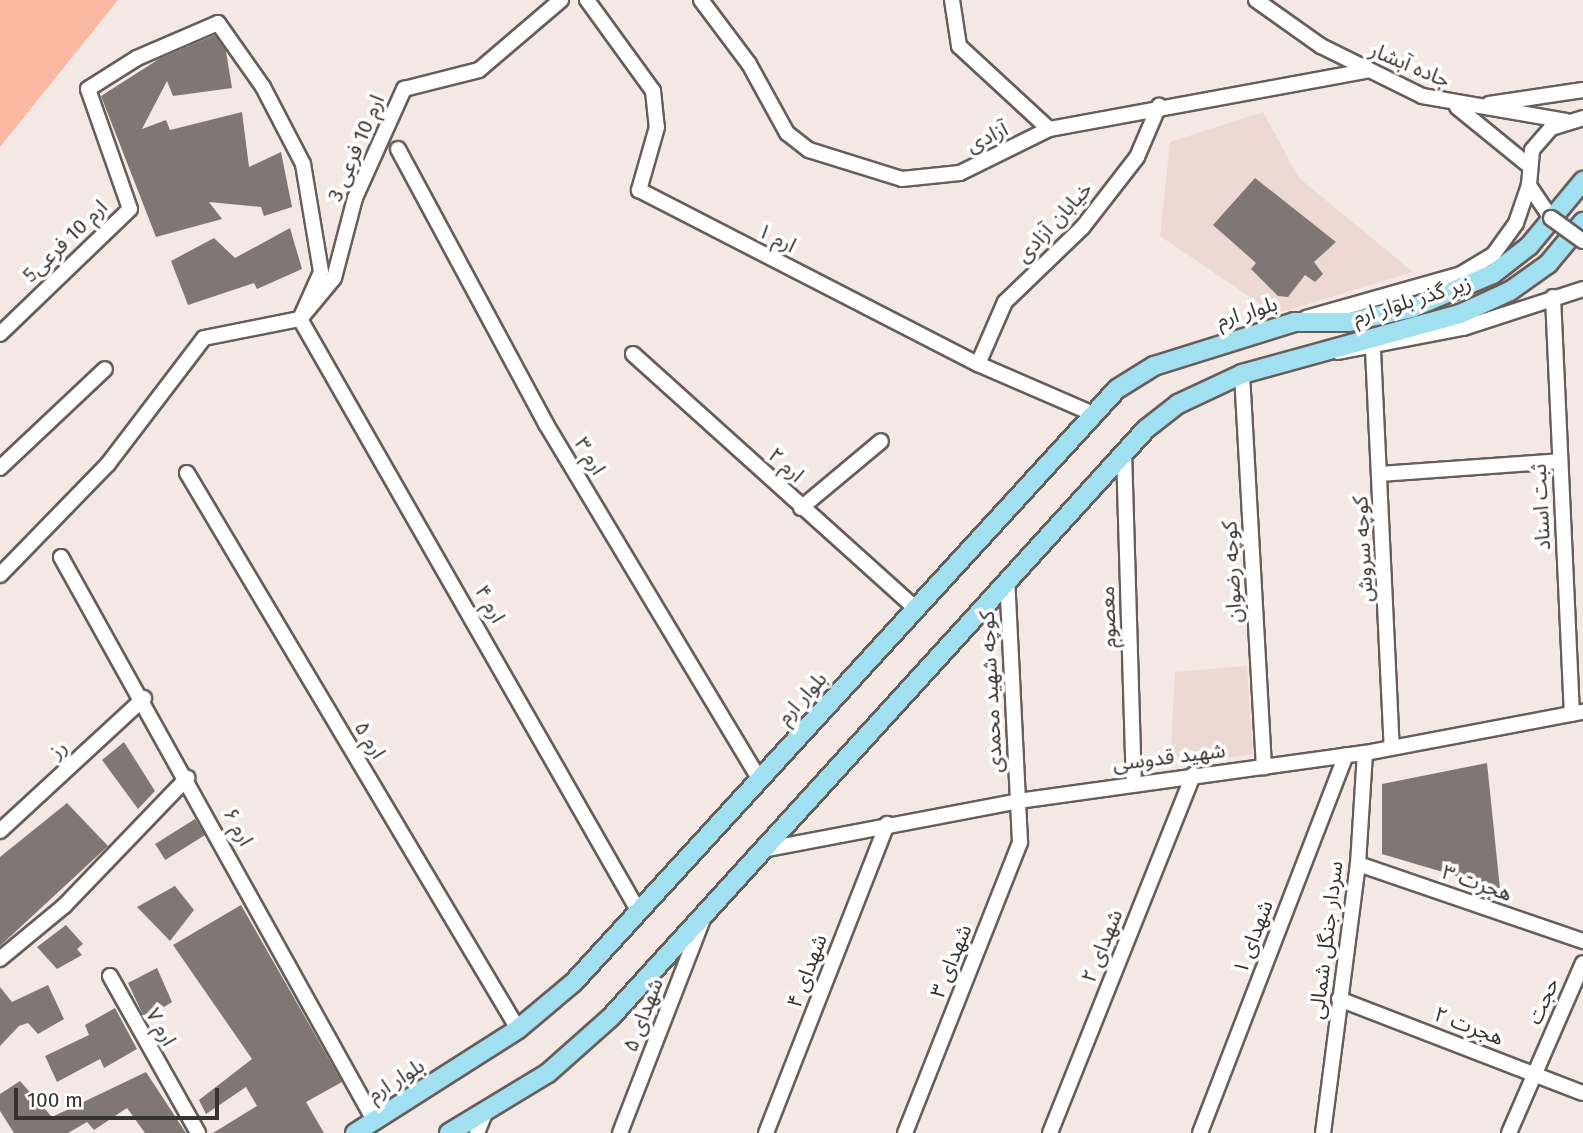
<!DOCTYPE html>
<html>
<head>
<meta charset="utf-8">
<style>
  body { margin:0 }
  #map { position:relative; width:1583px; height:1133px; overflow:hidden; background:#f3e8e4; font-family:"Fira Sans","Noto Sans Arabic",sans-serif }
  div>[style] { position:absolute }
  .built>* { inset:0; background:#ecd9d3 }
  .green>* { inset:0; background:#fbb8a2 }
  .building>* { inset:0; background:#807673; transform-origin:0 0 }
  .roads { filter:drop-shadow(2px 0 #675e5b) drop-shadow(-2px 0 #675e5b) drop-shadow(0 2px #675e5b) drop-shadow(0 -2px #675e5b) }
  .minor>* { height:14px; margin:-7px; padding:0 7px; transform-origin:7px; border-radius:7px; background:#fff }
  .major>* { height:18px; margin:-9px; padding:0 9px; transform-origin:9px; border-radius:9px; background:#a1e0f1 }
  .bridges { filter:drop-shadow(2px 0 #675e5b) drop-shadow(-2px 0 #675e5b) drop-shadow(0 2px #675e5b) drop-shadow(0 -2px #675e5b) }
  .minor-bridge>* { height:14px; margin:-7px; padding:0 7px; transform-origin:7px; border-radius:7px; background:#fff }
  span { translate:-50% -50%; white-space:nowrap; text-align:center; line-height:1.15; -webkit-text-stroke:7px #fff; paint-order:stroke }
  .street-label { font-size:21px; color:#373331 }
  .scale { position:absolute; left:14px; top:1088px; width:205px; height:32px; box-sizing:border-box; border:4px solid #373331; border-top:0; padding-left:9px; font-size:21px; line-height:24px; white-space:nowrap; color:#373331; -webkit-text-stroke:5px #fff; paint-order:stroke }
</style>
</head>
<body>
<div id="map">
  <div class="built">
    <div style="clip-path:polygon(1263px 112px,1299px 178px,1413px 272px,1275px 314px,1160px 236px,1170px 142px)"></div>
    <div style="clip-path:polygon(1247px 666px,1253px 754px,1170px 766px,1175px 672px)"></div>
  </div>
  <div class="green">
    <div style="clip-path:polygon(0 0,118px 0,0 147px)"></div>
  </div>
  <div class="building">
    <div style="clip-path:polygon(215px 35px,226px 51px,232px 88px,173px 96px,167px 81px,142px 129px,166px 120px,170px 130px,242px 112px,249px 167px,281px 152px,292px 207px,264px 216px,261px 207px,209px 202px,222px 219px,156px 237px,101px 96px,159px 59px)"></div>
    <div style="clip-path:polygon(1255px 178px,1336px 242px,1314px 262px,1323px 274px,1315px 282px,1305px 275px,1288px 297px,1278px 296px,1251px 269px,1256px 263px,1213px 225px)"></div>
    <div style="clip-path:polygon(290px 228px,302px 269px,257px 289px,254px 283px,188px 305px,171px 261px,214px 238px,235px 258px)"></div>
    <div style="clip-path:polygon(124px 742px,155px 791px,138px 809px,102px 760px)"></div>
    <div style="clip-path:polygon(1487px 763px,1500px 889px,1382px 854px,1382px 784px)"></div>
    <div style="clip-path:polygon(67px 803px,108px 846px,0 946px,0 857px)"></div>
    <div style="left:195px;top:819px;width:19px;height:47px;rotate:58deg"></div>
    <div style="clip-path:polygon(175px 886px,194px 910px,170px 941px,137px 907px)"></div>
    <div style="clip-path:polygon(241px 905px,342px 1082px,306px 1102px,324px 1133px,213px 1133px,257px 1106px,246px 1087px,206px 1114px,199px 1100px,252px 1059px,173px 945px)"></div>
    <div style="clip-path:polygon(66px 925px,83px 944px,77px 949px,82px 955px,57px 969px,37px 947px)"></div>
    <div style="clip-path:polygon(157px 968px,172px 1002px,145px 1019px,128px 983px)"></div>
    <div style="clip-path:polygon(48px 985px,64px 1019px,38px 1034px,28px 1023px,19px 1026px,0 1046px,0 987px,12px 1002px)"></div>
    <div style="clip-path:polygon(115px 1008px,137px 1049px,104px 1068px,100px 1059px,57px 1082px,45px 1056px,89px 1035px,85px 1025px)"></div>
    <div style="clip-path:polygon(146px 1072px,186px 1133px,145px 1133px,127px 1108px,94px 1130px,87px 1122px,68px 1133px,14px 1133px,0 1111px,0 1094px,20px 1081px,52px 1117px)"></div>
  </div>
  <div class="roads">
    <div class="minor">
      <div style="left:587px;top:0;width:112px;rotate:54deg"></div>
      <div style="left:653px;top:91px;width:36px;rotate:84deg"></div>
      <div style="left:657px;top:127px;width:66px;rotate:105.9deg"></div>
      <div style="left:639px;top:190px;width:381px;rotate:27.2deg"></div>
      <div style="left:978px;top:364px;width:123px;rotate:23.4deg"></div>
      <div style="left:701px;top:0;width:80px;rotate:53.1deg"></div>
      <div style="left:749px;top:64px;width:79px;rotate:61.2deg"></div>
      <div style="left:787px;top:133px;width:28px;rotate:38deg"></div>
      <div style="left:809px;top:150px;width:97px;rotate:17.3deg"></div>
      <div style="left:902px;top:179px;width:58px;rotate:-5.9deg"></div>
      <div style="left:960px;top:173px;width:99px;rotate:-26.3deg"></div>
      <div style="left:1049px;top:129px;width:322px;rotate:-10.4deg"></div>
      <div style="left:952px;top:0;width:47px;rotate:81.3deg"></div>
      <div style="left:959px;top:46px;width:122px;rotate:42.7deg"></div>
      <div style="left:1256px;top:0;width:80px;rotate:35.3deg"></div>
      <div style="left:1321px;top:46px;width:113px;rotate:26.3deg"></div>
      <div style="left:1422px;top:96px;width:146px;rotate:9.8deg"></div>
      <div style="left:1489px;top:104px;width:95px;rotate:-8.5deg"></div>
      <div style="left:1457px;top:107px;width:90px;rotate:39.2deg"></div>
      <div style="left:398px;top:149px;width:312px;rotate:61.7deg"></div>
      <div style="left:546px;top:424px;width:413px;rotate:59deg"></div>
      <div style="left:1551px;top:218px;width:40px;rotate:-124deg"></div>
      <div style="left:1529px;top:185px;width:35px;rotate:-85deg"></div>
      <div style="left:1532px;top:150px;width:29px;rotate:-49deg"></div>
      <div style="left:1551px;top:128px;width:34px;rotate:-17deg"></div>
      <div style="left:1553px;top:297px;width:417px;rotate:87.4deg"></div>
      <div style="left:1306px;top:318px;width:161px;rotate:-15.8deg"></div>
      <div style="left:1461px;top:274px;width:37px;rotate:-31deg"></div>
      <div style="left:1493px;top:255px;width:39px;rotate:-54deg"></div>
      <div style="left:1516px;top:223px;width:40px;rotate:-71.1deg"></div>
      <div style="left:0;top:334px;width:180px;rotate:-43.9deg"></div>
      <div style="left:130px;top:209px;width:127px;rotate:-109.3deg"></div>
      <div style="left:88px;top:89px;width:58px;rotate:-32.3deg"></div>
      <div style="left:137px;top:58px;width:88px;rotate:-23.4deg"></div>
      <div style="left:218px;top:23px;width:78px;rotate:54.9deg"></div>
      <div style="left:263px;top:87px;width:87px;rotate:62.5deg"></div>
      <div style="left:303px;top:164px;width:109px;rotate:80.5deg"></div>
      <div style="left:321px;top:272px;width:51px;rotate:114.1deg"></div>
      <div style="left:300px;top:319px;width:683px;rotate:60.24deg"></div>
      <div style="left:1373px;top:350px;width:396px;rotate:87.3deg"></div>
      <div style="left:1338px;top:352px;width:127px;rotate:-10.9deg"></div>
      <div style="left:1463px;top:328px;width:126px;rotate:-18deg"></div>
      <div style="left:633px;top:354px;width:377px;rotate:42deg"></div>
      <div style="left:978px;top:364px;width:68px;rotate:-66.5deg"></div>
      <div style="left:1005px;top:302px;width:107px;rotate:-43.9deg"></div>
      <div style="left:1082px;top:228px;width:90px;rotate:-52.2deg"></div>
      <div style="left:1137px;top:157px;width:56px;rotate:-66.7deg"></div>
      <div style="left:1242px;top:374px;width:394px;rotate:86.8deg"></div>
      <div style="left:1124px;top:452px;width:330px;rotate:88.3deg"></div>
      <div style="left:0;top:468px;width:144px;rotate:-43.3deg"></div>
      <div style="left:187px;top:473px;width:647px;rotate:59.23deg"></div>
      <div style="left:1380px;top:474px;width:180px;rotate:-4.1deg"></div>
      <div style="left:801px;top:508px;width:104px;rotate:-39.9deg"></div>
      <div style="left:61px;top:557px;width:644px;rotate:60.93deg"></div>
      <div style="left:0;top:575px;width:155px;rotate:-45.8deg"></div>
      <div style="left:108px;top:464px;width:158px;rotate:-52.7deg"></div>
      <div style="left:204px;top:338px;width:98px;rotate:-11.2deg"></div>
      <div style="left:300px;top:319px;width:53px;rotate:-50.3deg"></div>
      <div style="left:334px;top:278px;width:83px;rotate:-75.3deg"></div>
      <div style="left:355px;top:198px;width:120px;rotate:-65.8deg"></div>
      <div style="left:404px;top:89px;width:77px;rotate:-14.2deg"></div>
      <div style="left:479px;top:70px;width:108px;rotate:-40.5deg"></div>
      <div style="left:0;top:831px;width:196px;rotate:-42.7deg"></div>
      <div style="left:762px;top:850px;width:261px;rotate:-10.8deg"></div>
      <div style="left:1018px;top:801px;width:350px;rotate:-7.9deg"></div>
      <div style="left:1365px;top:753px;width:222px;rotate:-10.7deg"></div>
      <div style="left:1358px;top:864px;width:238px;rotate:18.9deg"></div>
      <div style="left:0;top:959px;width:83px;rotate:-39.6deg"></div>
      <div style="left:64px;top:906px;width:178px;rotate:-46.1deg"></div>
      <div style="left:110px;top:976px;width:180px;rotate:60.7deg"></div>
      <div style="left:1339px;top:999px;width:261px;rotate:21.1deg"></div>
      <div style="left:477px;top:1133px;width:22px;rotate:-68deg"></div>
      <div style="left:620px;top:1133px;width:230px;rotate:-68.8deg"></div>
      <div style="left:766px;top:1133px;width:332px;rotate:-68.6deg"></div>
      <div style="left:905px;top:1133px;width:313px;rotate:-68.4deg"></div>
      <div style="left:1020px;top:842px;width:262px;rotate:-92.8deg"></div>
      <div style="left:1050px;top:1133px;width:386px;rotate:-68.2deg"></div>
      <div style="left:1200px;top:1133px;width:405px;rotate:-68.9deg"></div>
      <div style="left:1323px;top:1133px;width:271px;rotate:-82.6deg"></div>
      <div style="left:1358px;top:864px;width:111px;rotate:-86.4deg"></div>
      <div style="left:1509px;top:1133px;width:185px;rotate:-66.5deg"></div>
    </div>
    <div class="major">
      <div style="left:355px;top:1133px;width:193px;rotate:-32.5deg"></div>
      <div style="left:518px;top:1029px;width:73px;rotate:-40deg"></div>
      <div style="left:574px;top:982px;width:804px;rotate:-47.52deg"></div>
      <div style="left:1117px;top:389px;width:44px;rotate:-31.9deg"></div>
      <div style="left:1154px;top:366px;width:147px;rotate:-17.4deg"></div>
      <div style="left:1294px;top:322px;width:55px"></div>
      <div style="left:1349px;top:322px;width:65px;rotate:-12.5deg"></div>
      <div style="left:1412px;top:308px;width:88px;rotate:-22.8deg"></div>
      <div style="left:1493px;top:274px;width:46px;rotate:-37.9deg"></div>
      <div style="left:1529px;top:246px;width:85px;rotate:-50.3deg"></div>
      <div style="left:449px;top:1133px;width:116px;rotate:-31.2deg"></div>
      <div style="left:548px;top:1073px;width:84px;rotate:-41.6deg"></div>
      <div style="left:611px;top:1017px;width:795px;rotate:-47.7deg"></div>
      <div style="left:1146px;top:429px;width:41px;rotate:-38deg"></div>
      <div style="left:1178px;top:404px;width:71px;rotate:-25.1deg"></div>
      <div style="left:1242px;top:374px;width:226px;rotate:-15.4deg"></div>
      <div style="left:1460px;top:314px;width:55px;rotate:-24.7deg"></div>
      <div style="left:1510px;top:291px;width:47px;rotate:-35.4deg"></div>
      <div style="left:1548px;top:264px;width:55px;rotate:-50.2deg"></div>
    </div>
  </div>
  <div class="bridges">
    <div class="minor-bridge">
      <div style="left:1551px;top:218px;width:39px;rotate:36deg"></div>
    </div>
  </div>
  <div class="street-label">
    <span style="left:1410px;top:65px;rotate:23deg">جاده آبشار</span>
    <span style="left:987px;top:137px;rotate:-26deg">آزادی</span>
    <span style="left:356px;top:148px;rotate:-67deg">ارم 10 فرعی 3</span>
    <span style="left:1054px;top:222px;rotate:-47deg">خیابان آزادی</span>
    <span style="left:777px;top:238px;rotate:27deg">ارم ۱</span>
    <span style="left:65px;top:241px;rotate:-44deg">ارم 10 فرعی5</span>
    <span style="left:1412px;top:300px;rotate:-17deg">زیر گذر بلوار ارم</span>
    <span style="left:1247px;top:312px;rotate:-17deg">بلوار ارم</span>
    <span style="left:590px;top:456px;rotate:59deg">ارم ۳</span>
    <span style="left:786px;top:465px;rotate:42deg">ارم ۲</span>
    <span style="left:1541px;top:507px;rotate:-93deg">ثبت اسناد</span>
    <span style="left:1363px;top:549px;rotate:-93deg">کوچه سروش</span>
    <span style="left:1232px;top:572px;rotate:-93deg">کوچه رضوان</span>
    <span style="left:490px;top:604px;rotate:61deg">ارم ۴</span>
    <span style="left:1108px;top:617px;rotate:-92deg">معصوم</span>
    <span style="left:991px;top:692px;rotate:-93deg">کوچه شهید محمدی</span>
    <span style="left:802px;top:698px;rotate:-48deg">بلوار ارم</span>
    <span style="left:370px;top:740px;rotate:59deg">ارم ۵</span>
    <span style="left:58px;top:749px;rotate:-43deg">رز</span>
    <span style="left:1169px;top:757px;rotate:-7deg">شهید قدوسی</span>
    <span style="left:238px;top:827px;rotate:61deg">ارم ۶</span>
    <span style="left:1477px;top:883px;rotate:19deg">هجرت ۳</span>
    <span style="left:1253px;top:937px;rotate:-69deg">شهدای ۱</span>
    <span style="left:1326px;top:940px;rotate:-83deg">سردار جنگل شمالی</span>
    <span style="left:1102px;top:946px;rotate:-68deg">شهدای ۲</span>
    <span style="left:951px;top:961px;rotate:-68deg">شهدای ۳</span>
    <span style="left:807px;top:971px;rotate:-69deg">شهدای ۴</span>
    <span style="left:1543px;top:1001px;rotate:-66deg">حجت</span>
    <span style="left:643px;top:1015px;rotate:-69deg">شهدای ۵</span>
    <span style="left:1469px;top:1026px;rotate:21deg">هجرت ۲</span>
    <span style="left:161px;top:1027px;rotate:61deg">ارم ۷</span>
    <span style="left:396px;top:1080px;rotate:-32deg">بلوار ارم</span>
  </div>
  <div class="scale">100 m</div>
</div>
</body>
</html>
